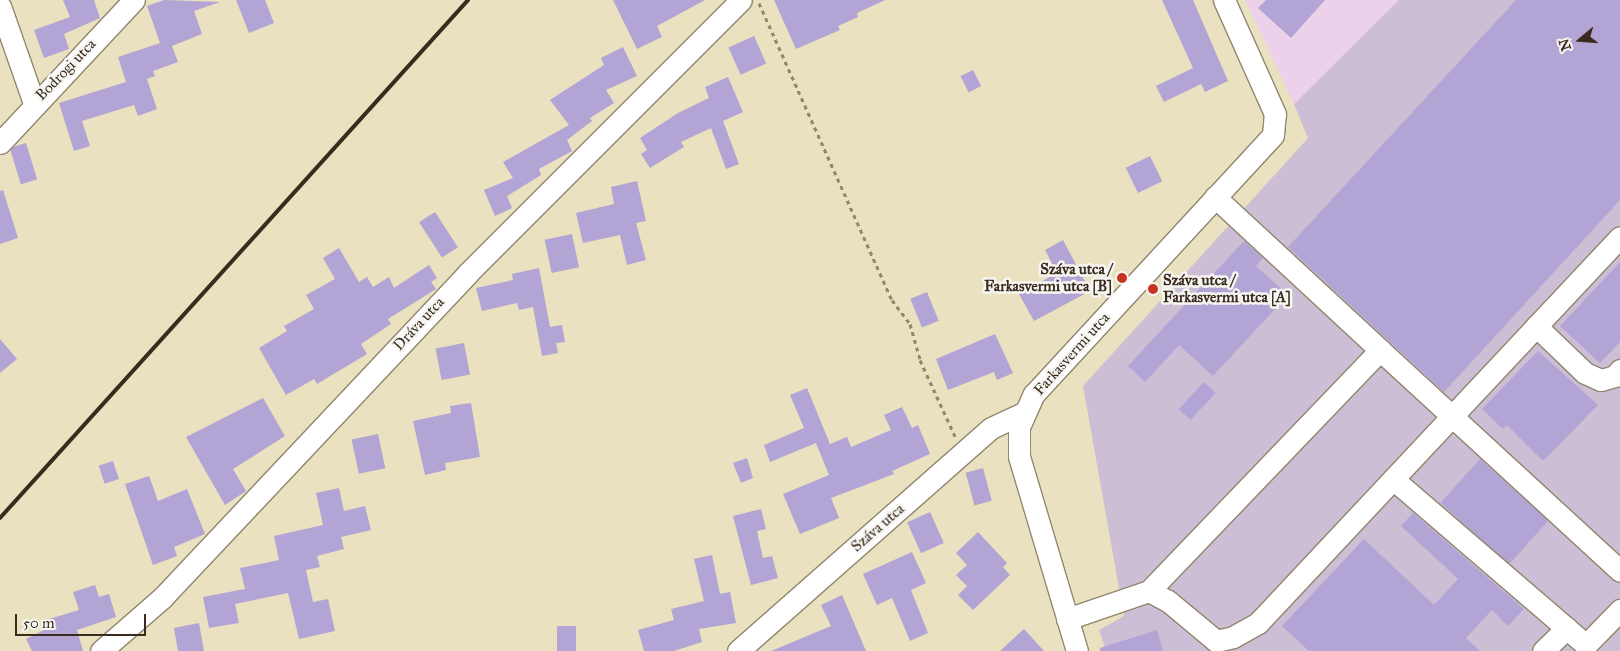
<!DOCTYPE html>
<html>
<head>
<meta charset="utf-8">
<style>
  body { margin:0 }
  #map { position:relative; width:1620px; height:651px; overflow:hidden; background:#e9e1bf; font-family:"IM FELL Great Primer",serif }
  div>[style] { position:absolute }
  .built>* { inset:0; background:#edd0e9 }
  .industrial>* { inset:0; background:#ccbed4 }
  .building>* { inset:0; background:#b2a4d4; transform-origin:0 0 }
  .path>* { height:3px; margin-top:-1.5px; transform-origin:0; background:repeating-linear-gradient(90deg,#92866e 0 4px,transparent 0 8px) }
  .roads { filter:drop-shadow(1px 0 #92866e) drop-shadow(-1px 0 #92866e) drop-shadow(0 1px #92866e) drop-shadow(0 -1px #92866e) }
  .minor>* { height:21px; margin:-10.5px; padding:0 10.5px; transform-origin:10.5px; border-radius:10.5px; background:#fff }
  .rail>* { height:4px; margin:-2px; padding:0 2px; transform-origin:2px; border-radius:2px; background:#3b2a1e }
  .dots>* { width:14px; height:14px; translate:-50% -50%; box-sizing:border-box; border:2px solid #f6f6f2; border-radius:50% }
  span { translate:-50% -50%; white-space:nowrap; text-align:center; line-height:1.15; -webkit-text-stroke:5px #f6f6f2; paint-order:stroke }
  .street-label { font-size:15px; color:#3b2a1e }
  .poi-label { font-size:15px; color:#3b2a1e; font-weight:700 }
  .right { translate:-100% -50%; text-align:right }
  .left { translate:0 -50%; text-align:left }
  .north { position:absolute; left:1555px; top:15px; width:50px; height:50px; -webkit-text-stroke:4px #f6f6f2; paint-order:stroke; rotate:252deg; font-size:14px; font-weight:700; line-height:20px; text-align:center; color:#3b2a1e }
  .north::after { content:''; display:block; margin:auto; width:18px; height:22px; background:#3b2a1e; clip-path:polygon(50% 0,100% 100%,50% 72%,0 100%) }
  .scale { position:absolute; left:15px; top:614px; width:131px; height:22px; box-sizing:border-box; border:2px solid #3b2a1e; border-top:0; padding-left:6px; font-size:15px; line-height:18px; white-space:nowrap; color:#3b2a1e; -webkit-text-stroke:4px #f6f6f2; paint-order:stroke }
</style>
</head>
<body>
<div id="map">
  <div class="built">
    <div style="clip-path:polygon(1245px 0,1399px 0,1294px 104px)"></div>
  </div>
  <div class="industrial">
    <div style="clip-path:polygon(1399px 0,1620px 0,1620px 651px,1106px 651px,1099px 630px,1124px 616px,1083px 386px,1308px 138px,1294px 104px)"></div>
  </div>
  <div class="building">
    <div style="clip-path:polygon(63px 0,94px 0,100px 18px,64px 34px,69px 49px,44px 58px,34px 30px,70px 17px)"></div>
    <div style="clip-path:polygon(164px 0,220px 2px,194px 11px,202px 34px,172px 46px,178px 62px,153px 71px,155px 76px,147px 79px,157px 109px,138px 116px,134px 105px,82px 121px,90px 146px,74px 151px,59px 103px,126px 82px,118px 57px,160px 43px,147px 6px)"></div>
    <div style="clip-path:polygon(236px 0,265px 0,274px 23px,249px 33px)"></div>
    <div style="clip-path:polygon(613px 0,705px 0,657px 26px,662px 37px,637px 49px)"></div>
    <div style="clip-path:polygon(774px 0,885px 0,857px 13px,858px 17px,838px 26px,840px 30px,796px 49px)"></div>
    <div style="clip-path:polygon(1162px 0,1193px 0,1228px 81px,1205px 92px,1201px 84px,1164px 102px,1156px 86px,1193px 68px)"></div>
    <div style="clip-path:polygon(1266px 0,1325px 0,1291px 38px,1258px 8px)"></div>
    <div style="clip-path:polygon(1516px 0,1620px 0,1620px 200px,1444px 392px,1288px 247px)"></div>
    <div style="left:754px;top:36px;width:30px;height:28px;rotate:66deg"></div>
    <div style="clip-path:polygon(623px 47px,637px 76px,606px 90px,614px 103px,590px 118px,592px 121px,567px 140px,572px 151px,539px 169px,541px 175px,507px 196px,512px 208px,495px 216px,484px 190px,513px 178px,503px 162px,569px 125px,550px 100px,604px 65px,601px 58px)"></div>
    <div style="left:973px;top:70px;width:18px;height:14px;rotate:63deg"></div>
    <div style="clip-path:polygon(728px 77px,743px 112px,723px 121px,739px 164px,726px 169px,711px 128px,681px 142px,684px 147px,650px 168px,641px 154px,647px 150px,640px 138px,678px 113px,709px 98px,705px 87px)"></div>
    <div style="left:26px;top:143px;width:38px;height:17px;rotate:73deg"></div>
    <div style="left:1150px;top:156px;width:28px;height:27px;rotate:64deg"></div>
    <div style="clip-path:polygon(637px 181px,646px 221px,636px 223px,646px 260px,627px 265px,620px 235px,583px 243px,576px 213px,614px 204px,611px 187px)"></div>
    <div style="clip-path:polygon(3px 190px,18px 238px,0 244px,0 191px)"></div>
    <div style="left:435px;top:212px;width:42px;height:19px;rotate:57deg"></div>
    <div style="left:572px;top:234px;width:34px;height:28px;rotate:78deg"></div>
    <div style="clip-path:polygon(1063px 240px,1090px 291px,1034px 321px,1019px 294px,1057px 273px,1045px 250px)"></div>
    <div style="clip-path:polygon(1244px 241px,1263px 258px,1256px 266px,1288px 295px,1213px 376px,1179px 345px,1145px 382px,1128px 366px)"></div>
    <div style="clip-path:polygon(339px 248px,359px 282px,367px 277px,373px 287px,389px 277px,394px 288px,429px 265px,437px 278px,431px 282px,436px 289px,388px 319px,391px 324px,361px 344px,367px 354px,317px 384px,314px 379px,286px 395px,259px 348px,287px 331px,284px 326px,314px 309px,306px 295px,335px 279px,323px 258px)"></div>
    <div style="clip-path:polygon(1620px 262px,1620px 342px,1600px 363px,1560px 326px)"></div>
    <div style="clip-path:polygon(539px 268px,550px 327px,562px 325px,565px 342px,556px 343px,558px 353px,542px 356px,533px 307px,519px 310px,517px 303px,482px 311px,476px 288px,513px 280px,512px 274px)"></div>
    <div style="left:927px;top:292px;width:31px;height:18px;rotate:68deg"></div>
    <div style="clip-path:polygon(995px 334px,1013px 373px,997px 380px,994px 372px,948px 390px,936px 359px)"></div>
    <div style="clip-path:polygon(0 339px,17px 359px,0 373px)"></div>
    <div style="left:464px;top:343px;width:32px;height:29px;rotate:79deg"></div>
    <div style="clip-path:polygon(1538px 351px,1598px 405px,1543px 461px,1507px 425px,1503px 429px,1482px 409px)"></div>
    <div style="left:1204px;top:382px;width:16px;height:37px;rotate:43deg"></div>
    <div style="clip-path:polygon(807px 388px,830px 444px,847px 437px,851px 447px,891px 430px,884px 415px,902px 407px,912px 428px,918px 425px,930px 454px,892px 471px,894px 474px,831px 498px,839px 518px,800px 534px,783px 494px,829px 475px,816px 443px,770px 462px,764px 445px,804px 428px,790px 395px)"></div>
    <div style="clip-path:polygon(263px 398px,285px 436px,233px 469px,246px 491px,225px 505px,186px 437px)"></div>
    <div style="clip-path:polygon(471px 403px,480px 457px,445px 463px,446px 470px,425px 475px,413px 421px,451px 413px,450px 406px)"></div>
    <div style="left:378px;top:434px;width:35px;height:27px;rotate:78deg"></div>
    <div style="clip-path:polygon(747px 458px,753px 478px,741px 483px,733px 463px)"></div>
    <div style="left:1480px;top:459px;width:92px;height:59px;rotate:42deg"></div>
    <div style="left:113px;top:461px;width:19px;height:15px;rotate:72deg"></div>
    <div style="left:983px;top:468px;width:34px;height:18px;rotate:75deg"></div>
    <div style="clip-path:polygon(149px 476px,158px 501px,187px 489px,205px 534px,174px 547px,177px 556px,153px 565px,125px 484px)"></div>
    <div style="clip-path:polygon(339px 488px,344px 511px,365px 506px,371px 530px,341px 537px,344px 549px,317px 556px,320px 567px,306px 570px,313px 602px,328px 599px,335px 631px,299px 639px,288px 593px,235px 604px,239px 623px,209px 628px,203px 597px,245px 589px,240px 568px,279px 560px,274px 536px,323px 525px,316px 493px)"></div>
    <div style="clip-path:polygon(761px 509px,766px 529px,757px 531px,763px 558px,772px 556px,778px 578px,751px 585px,733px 516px)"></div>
    <div style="left:930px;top:512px;width:34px;height:25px;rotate:66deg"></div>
    <div style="clip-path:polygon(1413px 513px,1524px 609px,1508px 626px,1492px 610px,1466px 638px,1480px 651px,1309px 651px,1282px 626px,1364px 539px,1434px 605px,1458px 579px,1401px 526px)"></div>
    <div style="clip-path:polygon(978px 532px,1007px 563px,1003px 567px,1010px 575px,973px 610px,958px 595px,967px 586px,956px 575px,967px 565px,956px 553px)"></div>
    <div style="clip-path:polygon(912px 552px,926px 583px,911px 590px,928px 633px,910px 641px,892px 598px,877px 605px,863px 574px)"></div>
    <div style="clip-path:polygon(712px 555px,720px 594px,730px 592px,736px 623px,699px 629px,702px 642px,674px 651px,644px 651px,638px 630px,674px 620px,671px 609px,704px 601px,694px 559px)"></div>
    <div style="clip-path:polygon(95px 585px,99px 597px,109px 594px,116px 617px,77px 630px,83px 651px,32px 651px,26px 639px,48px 628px,46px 620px,79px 610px,73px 592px)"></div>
    <div style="clip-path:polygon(842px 595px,866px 651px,771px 651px,831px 626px,821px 605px)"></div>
    <div style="clip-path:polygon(199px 623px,204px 651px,178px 651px,174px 628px)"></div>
    <div style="left:557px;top:626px;width:19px;height:25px"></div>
    <div style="clip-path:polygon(1024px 629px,1044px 651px,1000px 651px)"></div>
    <div style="clip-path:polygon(1157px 630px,1163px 651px,1100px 651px,1100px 648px)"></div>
  </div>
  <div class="path">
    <div style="left:759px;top:3px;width:325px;rotate:65.9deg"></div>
    <div style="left:892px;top:300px;width:30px;rotate:53deg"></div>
    <div style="left:910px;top:324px;width:37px;rotate:74deg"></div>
    <div style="left:920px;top:360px;width:84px;rotate:65.3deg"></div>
  </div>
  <div class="roads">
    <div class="minor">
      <div style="left:0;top:6px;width:103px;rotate:70.7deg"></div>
      <div style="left:0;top:143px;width:196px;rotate:-46.9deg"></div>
      <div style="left:1215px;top:197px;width:225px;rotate:42.8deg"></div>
      <div style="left:1536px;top:326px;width:68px;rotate:43.8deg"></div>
      <div style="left:1585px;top:373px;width:17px;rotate:24deg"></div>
      <div style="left:1601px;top:380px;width:15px;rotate:-16deg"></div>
      <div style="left:1615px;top:376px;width:8px;rotate:-50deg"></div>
      <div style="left:1393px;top:479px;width:255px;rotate:40.7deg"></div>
      <div style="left:1586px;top:645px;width:49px;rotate:-45.8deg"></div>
      <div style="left:1149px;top:591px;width:334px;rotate:-46.2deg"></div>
      <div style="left:1380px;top:350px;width:326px;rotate:42.6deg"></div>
      <div style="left:1067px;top:619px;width:87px;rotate:-18.9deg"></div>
      <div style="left:1149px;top:591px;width:21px;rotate:28deg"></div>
      <div style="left:1168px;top:601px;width:62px;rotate:39.8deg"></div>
      <div style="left:1216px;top:641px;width:17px;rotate:-13deg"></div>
      <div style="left:1233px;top:637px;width:29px;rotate:-29deg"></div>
      <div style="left:1258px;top:623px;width:529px;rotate:-46.84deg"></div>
      <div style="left:101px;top:651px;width:81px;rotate:-41deg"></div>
      <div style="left:162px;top:598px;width:445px;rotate:-46.7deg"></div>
      <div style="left:467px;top:274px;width:387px;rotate:-45deg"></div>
      <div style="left:738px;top:651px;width:337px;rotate:-41.4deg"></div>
      <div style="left:991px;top:428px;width:35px;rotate:-25deg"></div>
      <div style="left:1077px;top:651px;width:203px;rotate:-106.6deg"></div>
      <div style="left:1019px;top:456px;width:29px;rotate:-90deg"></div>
      <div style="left:1019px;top:427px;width:36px;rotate:-66deg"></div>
      <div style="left:1034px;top:394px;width:352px;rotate:-47.3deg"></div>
      <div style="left:1273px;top:135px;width:21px;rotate:-85deg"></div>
      <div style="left:1275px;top:114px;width:125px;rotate:-114.1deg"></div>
      <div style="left:1543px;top:651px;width:33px;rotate:-44deg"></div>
    </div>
  </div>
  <div class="rail">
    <div style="left:0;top:518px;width:698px;rotate:-47.9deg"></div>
  </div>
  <div class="dots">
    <div style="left:1122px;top:278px;background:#c8321e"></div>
    <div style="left:1153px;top:289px;background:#c8321e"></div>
  </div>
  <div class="street-label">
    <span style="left:66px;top:70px;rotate:-46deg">Bodrogi utca</span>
    <span style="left:419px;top:324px;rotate:-47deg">Dráva utca</span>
    <span style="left:1072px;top:354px;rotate:-48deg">Farkasvermi utca</span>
    <span style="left:878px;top:528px;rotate:-41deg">Száva utca</span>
  </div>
  <div class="poi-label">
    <span class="right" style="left:1112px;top:278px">Száva utca /<br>Farkasvermi utca [B]</span>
    <span class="left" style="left:1163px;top:289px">Száva utca /<br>Farkasvermi utca [A]</span>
  </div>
  <div class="north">N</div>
  <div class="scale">50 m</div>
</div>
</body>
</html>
